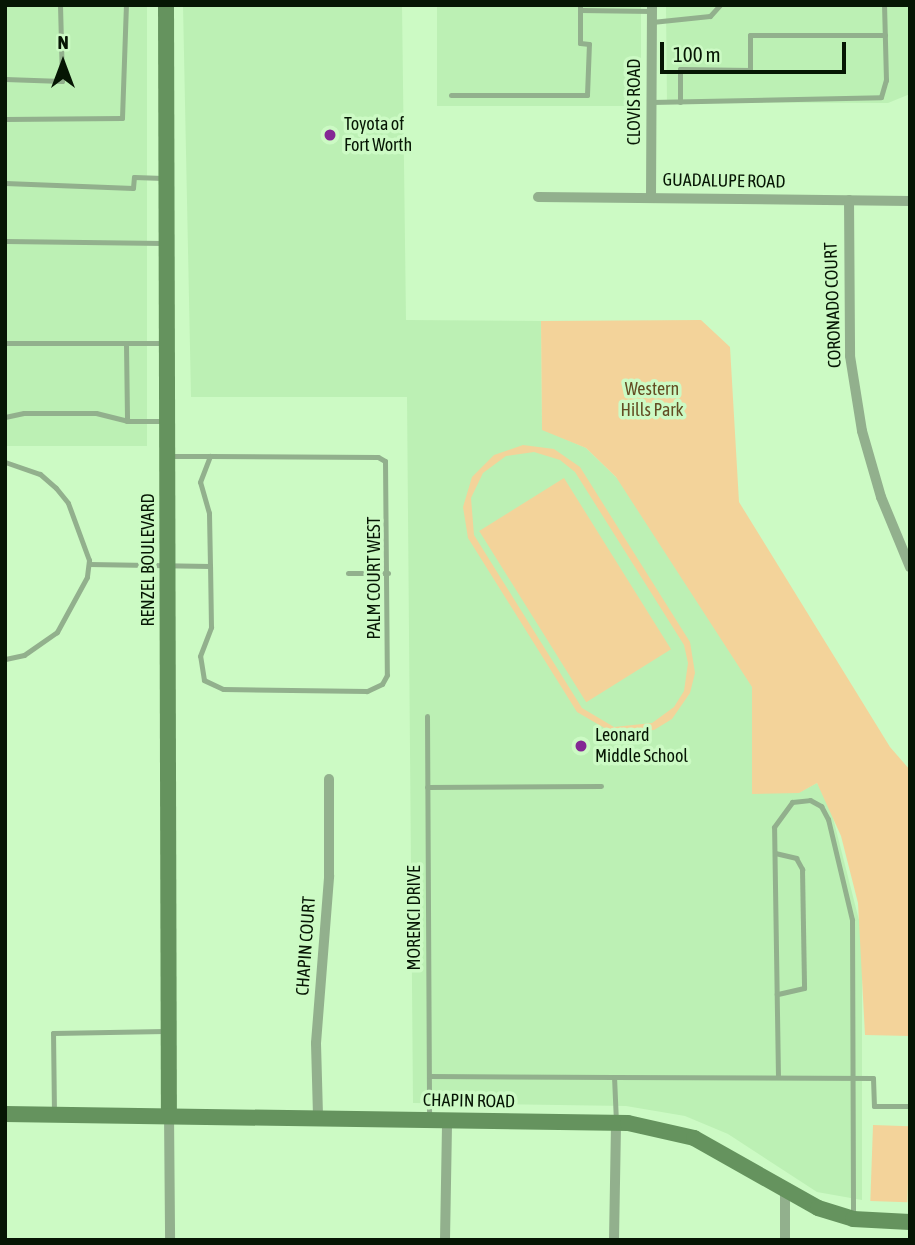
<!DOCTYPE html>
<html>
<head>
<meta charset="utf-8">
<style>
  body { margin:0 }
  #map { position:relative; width:915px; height:1245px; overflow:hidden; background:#ccfac4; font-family:"Asap Condensed",sans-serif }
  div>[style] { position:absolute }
  .built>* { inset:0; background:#bcf0b4; transform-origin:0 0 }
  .green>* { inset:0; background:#f3d39a; transform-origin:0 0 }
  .lane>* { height:5px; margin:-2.5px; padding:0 2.5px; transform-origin:2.5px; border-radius:2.5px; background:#92b08d }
  .street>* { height:10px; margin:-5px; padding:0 5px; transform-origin:5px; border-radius:5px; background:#92b08d }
  .secondary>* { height:16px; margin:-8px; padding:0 8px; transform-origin:8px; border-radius:8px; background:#65935e }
  .dots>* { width:19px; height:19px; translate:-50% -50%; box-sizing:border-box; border:4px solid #ccfac4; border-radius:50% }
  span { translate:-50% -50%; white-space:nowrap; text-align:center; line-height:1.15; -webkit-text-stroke:7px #ccfac4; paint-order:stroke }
  .street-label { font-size:18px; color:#061604 }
  .poi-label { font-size:18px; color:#061604 }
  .left { translate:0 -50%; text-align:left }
  .park-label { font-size:18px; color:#634d23 }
  .frame { position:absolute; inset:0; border:7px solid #061604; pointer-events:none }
  .north { position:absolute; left:28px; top:28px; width:70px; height:70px; -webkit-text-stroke:5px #ccfac4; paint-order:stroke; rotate:0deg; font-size:19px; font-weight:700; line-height:28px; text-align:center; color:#061604 }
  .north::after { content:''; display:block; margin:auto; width:24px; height:32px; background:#061604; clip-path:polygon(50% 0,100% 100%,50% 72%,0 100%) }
  .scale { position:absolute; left:660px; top:42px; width:186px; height:32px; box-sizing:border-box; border:4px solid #061604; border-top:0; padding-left:9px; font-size:21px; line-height:24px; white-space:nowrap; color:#061604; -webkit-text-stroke:5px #ccfac4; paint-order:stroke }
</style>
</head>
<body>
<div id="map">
  <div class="built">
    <div style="left:5px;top:5px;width:142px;height:441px"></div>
    <div style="clip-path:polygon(183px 5px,402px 5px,406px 320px,541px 321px,542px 429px,586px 448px,620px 481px,753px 687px,752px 793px,798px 793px,817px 783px,830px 806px,862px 932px,862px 1200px,817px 1192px,728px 1134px,685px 1116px,626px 1106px,413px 1103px,407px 397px,191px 397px)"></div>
    <div style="left:437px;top:5px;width:204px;height:101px"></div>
    <div style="clip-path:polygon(666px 5px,910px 5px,910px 94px,888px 103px,667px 102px)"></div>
  </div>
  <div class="green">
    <div style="clip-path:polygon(701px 320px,730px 347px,739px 502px,890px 747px,910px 770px,910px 1036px,865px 1035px,858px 903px,841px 836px,817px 783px,799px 793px,752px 794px,752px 687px,616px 477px,586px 448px,542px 430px,541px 321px)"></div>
    <div style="clip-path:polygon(evenodd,523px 445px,554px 449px,580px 467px,690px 642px,695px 673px,690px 693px,672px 719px,654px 730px,613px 733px,577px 712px,468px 538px,463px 507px,472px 477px,494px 455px,523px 445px,534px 452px,560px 460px,575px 472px,684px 645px,688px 663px,684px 691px,674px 707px,652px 723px,614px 727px,582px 708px,474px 535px,471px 498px,483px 473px,506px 456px,534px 452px)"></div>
    <div style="left:564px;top:478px;width:202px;height:100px;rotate:58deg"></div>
    <div style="left:873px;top:1125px;width:37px;height:76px;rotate:2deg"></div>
  </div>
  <div class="lane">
    <div style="left:580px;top:10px;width:72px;rotate:0.8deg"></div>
    <div style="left:652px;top:22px;width:58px;rotate:-5.9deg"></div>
    <div style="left:710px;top:16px;width:15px;rotate:-48deg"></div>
    <div style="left:5px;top:79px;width:57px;rotate:2deg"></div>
    <div style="left:62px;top:81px;width:76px;rotate:-91.5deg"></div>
    <div style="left:451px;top:95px;width:136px"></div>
    <div style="left:587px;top:95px;width:51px;rotate:-87.8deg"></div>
    <div style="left:589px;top:44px;width:9px;rotate:-174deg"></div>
    <div style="left:580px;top:43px;width:38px;rotate:-90deg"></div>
    <div style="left:651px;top:102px;width:230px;rotate:-1.2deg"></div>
    <div style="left:881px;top:97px;width:18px;rotate:-74deg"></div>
    <div style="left:886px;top:80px;width:75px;rotate:-91.5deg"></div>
    <div style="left:680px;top:102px;width:33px;rotate:-90deg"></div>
    <div style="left:680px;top:69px;width:70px;rotate:0.8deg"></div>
    <div style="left:750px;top:70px;width:35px;rotate:-90deg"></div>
    <div style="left:750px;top:35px;width:135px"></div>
    <div style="left:5px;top:119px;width:117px;rotate:-0.5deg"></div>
    <div style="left:122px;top:118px;width:113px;rotate:-88deg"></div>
    <div style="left:5px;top:183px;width:128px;rotate:2.2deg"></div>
    <div style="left:133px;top:188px;width:11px;rotate:-85deg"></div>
    <div style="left:134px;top:177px;width:29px;rotate:2deg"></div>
    <div style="left:5px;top:241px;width:158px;rotate:0.7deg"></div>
    <div style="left:5px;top:343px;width:159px"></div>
    <div style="left:126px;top:345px;width:76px;rotate:89.2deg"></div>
    <div style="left:5px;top:417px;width:19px;rotate:-12deg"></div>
    <div style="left:24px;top:413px;width:72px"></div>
    <div style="left:96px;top:413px;width:32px;rotate:14deg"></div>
    <div style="left:127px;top:421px;width:37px"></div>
    <div style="left:171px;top:456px;width:39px"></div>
    <div style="left:210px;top:456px;width:168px;rotate:0.3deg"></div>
    <div style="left:378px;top:457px;width:8px;rotate:30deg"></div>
    <div style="left:385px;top:461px;width:214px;rotate:89.5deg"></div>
    <div style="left:387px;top:675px;width:10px;rotate:119deg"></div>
    <div style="left:382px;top:684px;width:17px;rotate:155deg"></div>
    <div style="left:367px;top:691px;width:144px;rotate:-179.2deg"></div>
    <div style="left:223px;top:689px;width:21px;rotate:-155deg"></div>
    <div style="left:204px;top:680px;width:24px;rotate:-99deg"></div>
    <div style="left:200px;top:656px;width:31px;rotate:-69deg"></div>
    <div style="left:211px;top:627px;width:61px;rotate:-90.9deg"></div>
    <div style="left:210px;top:566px;width:53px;rotate:-91.1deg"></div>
    <div style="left:209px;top:513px;width:32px;rotate:-106deg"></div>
    <div style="left:200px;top:482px;width:28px;rotate:-69deg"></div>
    <div style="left:5px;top:462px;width:37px;rotate:19deg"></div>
    <div style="left:40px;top:474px;width:21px;rotate:41deg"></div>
    <div style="left:56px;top:488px;width:19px;rotate:51deg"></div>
    <div style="left:68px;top:503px;width:61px;rotate:69.8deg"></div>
    <div style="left:89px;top:560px;width:17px;rotate:97deg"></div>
    <div style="left:87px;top:577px;width:63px;rotate:118.6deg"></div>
    <div style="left:57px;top:632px;width:40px;rotate:145.1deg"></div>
    <div style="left:24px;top:655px;width:19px;rotate:168deg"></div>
    <div style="left:89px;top:564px;width:121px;rotate:0.9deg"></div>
    <div style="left:348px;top:573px;width:40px"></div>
    <div style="left:427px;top:716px;width:403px;rotate:89.7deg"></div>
    <div style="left:427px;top:787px;width:174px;rotate:-0.3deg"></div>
    <div style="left:775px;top:853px;width:22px;rotate:13deg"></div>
    <div style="left:796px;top:858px;width:13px;rotate:61deg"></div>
    <div style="left:802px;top:869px;width:119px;rotate:89deg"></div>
    <div style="left:804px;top:988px;width:28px;rotate:167deg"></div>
    <div style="left:429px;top:1076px;width:185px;rotate:0.3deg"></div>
    <div style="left:778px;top:1077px;width:250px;rotate:-90.9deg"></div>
    <div style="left:774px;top:827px;width:31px;rotate:-54deg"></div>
    <div style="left:792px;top:802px;width:18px;rotate:-6deg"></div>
    <div style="left:810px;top:800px;width:13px;rotate:29deg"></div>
    <div style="left:821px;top:806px;width:15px;rotate:62deg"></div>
    <div style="left:828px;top:819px;width:104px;rotate:76.6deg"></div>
    <div style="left:852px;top:920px;width:297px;rotate:89.8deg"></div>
    <div style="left:54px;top:1113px;width:80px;rotate:-90.7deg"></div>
    <div style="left:53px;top:1033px;width:112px;rotate:-1deg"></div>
    <div style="left:616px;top:1122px;width:45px;rotate:-92.5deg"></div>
    <div style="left:614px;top:1077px;width:259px;rotate:0.2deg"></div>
    <div style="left:873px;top:1078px;width:28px;rotate:88deg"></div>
    <div style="left:874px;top:1106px;width:36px"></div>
  </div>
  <div class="street">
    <div style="left:538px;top:197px;width:372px;rotate:0.6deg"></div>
    <div style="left:651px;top:198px;width:193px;rotate:-89.7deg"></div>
    <div style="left:849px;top:200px;width:156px;rotate:89.6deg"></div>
    <div style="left:850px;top:356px;width:76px;rotate:80.9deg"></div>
    <div style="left:862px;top:431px;width:69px;rotate:73.9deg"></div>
    <div style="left:881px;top:497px;width:76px;rotate:67.5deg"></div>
    <div style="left:169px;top:1114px;width:126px;rotate:89.5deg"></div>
    <div style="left:318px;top:1115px;width:72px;rotate:-91.6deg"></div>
    <div style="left:316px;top:1043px;width:168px;rotate:-85.5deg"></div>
    <div style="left:329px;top:876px;width:97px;rotate:-90deg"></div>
    <div style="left:785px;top:1193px;width:47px;rotate:90deg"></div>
    <div style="left:445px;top:1240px;width:120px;rotate:-89deg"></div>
    <div style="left:614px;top:1240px;width:117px;rotate:-89deg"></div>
  </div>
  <div class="secondary">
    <div style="left:166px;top:5px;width:1109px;rotate:89.85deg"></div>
    <div style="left:5px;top:1114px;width:623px;rotate:0.83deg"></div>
    <div style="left:628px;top:1123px;width:68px;rotate:12.8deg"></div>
    <div style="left:694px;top:1138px;width:142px;rotate:29.4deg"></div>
    <div style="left:818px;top:1208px;width:37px;rotate:17deg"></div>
    <div style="left:853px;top:1219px;width:57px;rotate:3deg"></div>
  </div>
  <div class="dots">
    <div style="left:330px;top:135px;background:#842894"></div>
    <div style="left:581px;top:746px;background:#842894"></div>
  </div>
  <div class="street-label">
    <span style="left:634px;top:102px;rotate:-90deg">CLOVIS ROAD</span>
    <span style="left:724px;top:181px;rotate:1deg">GUADALUPE ROAD</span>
    <span style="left:833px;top:305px;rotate:-92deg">CORONADO COURT</span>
    <span style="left:148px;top:560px;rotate:-90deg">RENZEL BOULEVARD</span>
    <span style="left:374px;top:578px;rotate:-90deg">PALM COURT WEST</span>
    <span style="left:414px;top:918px;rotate:-90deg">MORENCI DRIVE</span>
    <span style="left:306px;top:946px;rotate:-86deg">CHAPIN COURT</span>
    <span style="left:469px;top:1101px;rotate:1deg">CHAPIN ROAD</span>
  </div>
  <div class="poi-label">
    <span class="left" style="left:344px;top:135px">Toyota of<br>Fort Worth</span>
    <span class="left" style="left:595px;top:746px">Leonard<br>Middle School</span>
  </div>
  <div class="park-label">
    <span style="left:652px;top:400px">Western<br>Hills Park</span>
  </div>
  <div class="frame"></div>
  <div class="north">N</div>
  <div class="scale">100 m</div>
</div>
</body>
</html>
